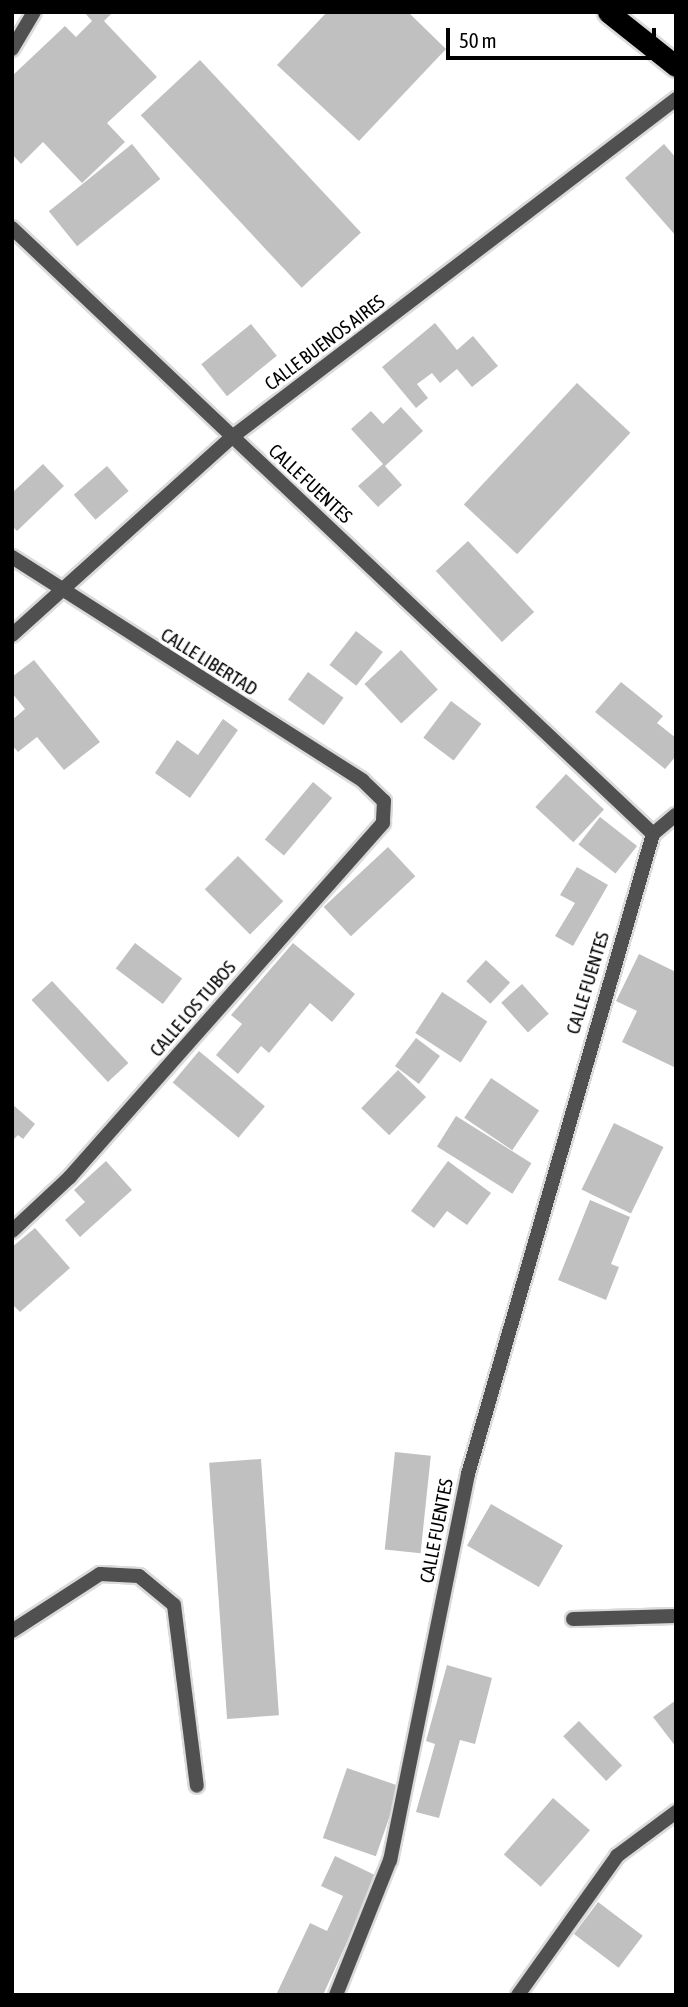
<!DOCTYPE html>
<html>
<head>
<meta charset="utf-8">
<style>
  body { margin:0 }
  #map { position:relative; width:688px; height:2007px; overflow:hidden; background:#fff; font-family:"Asap Condensed",sans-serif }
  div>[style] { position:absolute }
  .building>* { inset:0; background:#c0c0c0; transform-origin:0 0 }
  .roads { filter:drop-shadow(2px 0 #dbdbdb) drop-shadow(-2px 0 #dbdbdb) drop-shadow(0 2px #dbdbdb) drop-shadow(0 -2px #dbdbdb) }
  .lane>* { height:14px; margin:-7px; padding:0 7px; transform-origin:7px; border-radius:7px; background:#505050 }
  .street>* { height:14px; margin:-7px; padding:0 7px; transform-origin:7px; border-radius:7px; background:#505050 }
  .highway>* { height:21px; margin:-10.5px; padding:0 10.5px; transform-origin:10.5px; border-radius:10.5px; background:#000 }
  span { translate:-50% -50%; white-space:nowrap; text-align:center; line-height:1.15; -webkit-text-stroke:7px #fff; paint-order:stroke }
  .street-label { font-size:19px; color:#000 }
  .frame { position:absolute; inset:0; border:14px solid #000; pointer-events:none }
  .scale { position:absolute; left:446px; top:28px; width:210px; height:32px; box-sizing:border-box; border:4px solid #000; border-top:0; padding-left:9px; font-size:21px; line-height:24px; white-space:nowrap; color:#000; -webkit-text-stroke:5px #fff; paint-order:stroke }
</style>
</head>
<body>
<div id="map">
  <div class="building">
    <div style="clip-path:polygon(84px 12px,113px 12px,104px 21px,157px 77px,107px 123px,125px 142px,82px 183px,43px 142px,21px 164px,12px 154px,12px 76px,65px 26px,76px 37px,92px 21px)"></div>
    <div style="clip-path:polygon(327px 12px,408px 12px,446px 49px,359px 141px,277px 65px)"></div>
    <div style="left:200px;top:60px;width:236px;height:81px;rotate:47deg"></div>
    <div style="left:132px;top:144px;width:45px;height:107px;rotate:51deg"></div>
    <div style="clip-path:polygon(664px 144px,676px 158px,676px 236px,625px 178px)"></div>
    <div style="clip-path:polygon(435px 323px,457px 350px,473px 336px,498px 366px,472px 387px,457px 369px,440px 383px,432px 373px,417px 384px,428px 398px,416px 408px,382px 367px)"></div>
    <div style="left:251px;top:324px;width:41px;height:64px;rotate:51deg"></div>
    <div style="left:577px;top:383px;width:73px;height:166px;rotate:43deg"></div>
    <div style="clip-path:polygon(401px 407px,423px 431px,385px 466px,402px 485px,378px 507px,358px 486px,383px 464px,351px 429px,371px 411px,383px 424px)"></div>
    <div style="clip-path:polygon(43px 464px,64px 486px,17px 531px,12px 526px,12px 493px)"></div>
    <div style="left:107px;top:466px;width:33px;height:44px;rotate:49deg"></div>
    <div style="left:468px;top:541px;width:97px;height:44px;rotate:47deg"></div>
    <div style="left:356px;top:631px;width:34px;height:43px;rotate:38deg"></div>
    <div style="left:401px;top:650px;width:54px;height:50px;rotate:47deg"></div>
    <div style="clip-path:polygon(34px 660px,100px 742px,64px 770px,37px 737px,18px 752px,12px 745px,12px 720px,25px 709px,12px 693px,12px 677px)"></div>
    <div style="left:308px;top:672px;width:44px;height:34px;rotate:36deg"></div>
    <div style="clip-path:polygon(621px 682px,663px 716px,657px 723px,676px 738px,676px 756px,665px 769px,595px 712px)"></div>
    <div style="left:451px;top:701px;width:38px;height:46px;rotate:37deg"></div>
    <div style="clip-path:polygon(223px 719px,238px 730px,190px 798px,155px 773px,177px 740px,198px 755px)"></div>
    <div style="left:566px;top:774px;width:52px;height:45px;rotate:43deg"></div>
    <div style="left:313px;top:782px;width:25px;height:75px;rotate:40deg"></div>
    <div style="left:600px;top:817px;width:47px;height:35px;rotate:38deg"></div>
    <div style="left:388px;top:847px;width:40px;height:88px;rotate:47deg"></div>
    <div style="left:238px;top:856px;width:64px;height:47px;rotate:45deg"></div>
    <div style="clip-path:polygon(577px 867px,608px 885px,573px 946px,555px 936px,575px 903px,560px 895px)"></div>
    <div style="left:135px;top:943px;width:59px;height:32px;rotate:37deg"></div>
    <div style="clip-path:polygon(293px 943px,355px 994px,332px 1022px,310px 1003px,269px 1053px,261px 1046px,238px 1074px,216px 1055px,242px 1024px,231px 1015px)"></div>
    <div style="clip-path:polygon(639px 954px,676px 972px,676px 1068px,622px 1042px,637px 1011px,616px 1001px)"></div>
    <div style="left:486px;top:960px;width:33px;height:29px;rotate:43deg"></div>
    <div style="left:52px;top:981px;width:112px;height:28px;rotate:47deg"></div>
    <div style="left:522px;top:984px;width:40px;height:28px;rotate:48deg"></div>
    <div style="left:442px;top:992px;width:54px;height:49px;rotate:33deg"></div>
    <div style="left:416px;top:1038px;width:30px;height:35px;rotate:37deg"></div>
    <div style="left:199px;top:1051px;width:86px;height:41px;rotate:40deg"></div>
    <div style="left:398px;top:1070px;width:39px;height:53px;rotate:44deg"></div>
    <div style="left:491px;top:1078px;width:58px;height:48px;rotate:34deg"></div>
    <div style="clip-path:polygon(12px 1104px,35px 1124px,23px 1139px,18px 1135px,12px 1141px)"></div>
    <div style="left:456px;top:1116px;width:89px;height:36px;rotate:32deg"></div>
    <div style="left:614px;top:1123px;width:55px;height:74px;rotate:26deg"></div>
    <div style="clip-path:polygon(106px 1161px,132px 1190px,80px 1237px,65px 1220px,85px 1202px,74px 1190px)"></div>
    <div style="clip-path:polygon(448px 1161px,491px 1193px,467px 1225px,447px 1211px,434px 1228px,411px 1211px)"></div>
    <div style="clip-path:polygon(590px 1200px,630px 1217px,611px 1264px,619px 1267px,606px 1300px,558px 1280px)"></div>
    <div style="clip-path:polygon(35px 1228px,70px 1268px,20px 1312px,12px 1304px,12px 1247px)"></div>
    <div style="left:395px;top:1452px;width:36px;height:98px;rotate:6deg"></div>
    <div style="left:261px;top:1459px;width:257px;height:52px;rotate:86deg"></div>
    <div style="left:491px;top:1504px;width:83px;height:48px;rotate:30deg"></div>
    <div style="clip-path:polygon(447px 1665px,492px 1678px,475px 1744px,460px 1740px,439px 1818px,416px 1812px,435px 1744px,426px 1741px)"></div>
    <div style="clip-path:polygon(676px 1700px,676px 1747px,653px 1717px)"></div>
    <div style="left:579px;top:1721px;width:62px;height:22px;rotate:46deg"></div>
    <div style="left:347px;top:1768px;width:56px;height:74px;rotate:19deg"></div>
    <div style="left:553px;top:1798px;width:49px;height:75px;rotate:41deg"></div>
    <div style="clip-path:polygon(335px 1856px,377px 1876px,323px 1995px,276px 1995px,310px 1923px,327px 1931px,343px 1896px,321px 1886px)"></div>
    <div style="left:598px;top:1902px;width:56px;height:40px;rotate:37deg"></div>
  </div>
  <div class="roads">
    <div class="lane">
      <div style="left:12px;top:1631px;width:105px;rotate:-32.9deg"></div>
      <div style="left:100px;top:1574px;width:39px;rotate:3deg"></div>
      <div style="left:139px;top:1576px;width:45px;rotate:39.6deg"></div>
      <div style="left:174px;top:1605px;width:182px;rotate:82.8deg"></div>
    </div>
    <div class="street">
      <div style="left:12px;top:49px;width:43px;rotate:-59.3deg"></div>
      <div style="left:12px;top:228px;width:882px;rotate:43.39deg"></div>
      <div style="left:653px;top:834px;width:666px;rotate:106.12deg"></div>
      <div style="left:468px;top:1474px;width:394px;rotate:101.4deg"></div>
      <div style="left:390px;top:1860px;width:145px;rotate:111.8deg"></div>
      <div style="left:12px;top:557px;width:416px;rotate:32.5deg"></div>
      <div style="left:363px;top:781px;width:29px;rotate:44deg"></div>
      <div style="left:384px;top:801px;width:22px;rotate:93deg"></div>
      <div style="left:383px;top:823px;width:473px;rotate:131.5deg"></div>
      <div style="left:70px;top:1177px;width:79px;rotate:137deg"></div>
      <div style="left:12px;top:635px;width:296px;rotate:-42deg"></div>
      <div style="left:232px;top:437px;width:558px;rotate:-37.28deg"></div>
      <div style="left:653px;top:834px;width:30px;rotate:-40deg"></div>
      <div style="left:573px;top:1619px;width:103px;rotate:-1.7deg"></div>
      <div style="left:518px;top:1995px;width:171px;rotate:-54.5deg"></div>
      <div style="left:617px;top:1856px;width:74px;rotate:-36.7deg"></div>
    </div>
    <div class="highway">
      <div style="left:608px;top:12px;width:87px;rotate:38.5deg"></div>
    </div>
  </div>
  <div class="street-label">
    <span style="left:325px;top:343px;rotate:-37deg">CALLE BUENOS AIRES</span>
    <span style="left:310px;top:484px;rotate:43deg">CALLE FUENTES</span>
    <span style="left:209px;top:662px;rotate:32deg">CALLE LIBERTAD</span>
    <span style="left:588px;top:983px;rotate:-73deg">CALLE FUENTES</span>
    <span style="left:193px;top:1009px;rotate:-49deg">CALLE LOS TUBOS</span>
    <span style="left:437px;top:1531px;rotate:-79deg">CALLE FUENTES</span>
  </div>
  <div class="frame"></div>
  <div class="scale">50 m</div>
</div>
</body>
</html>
